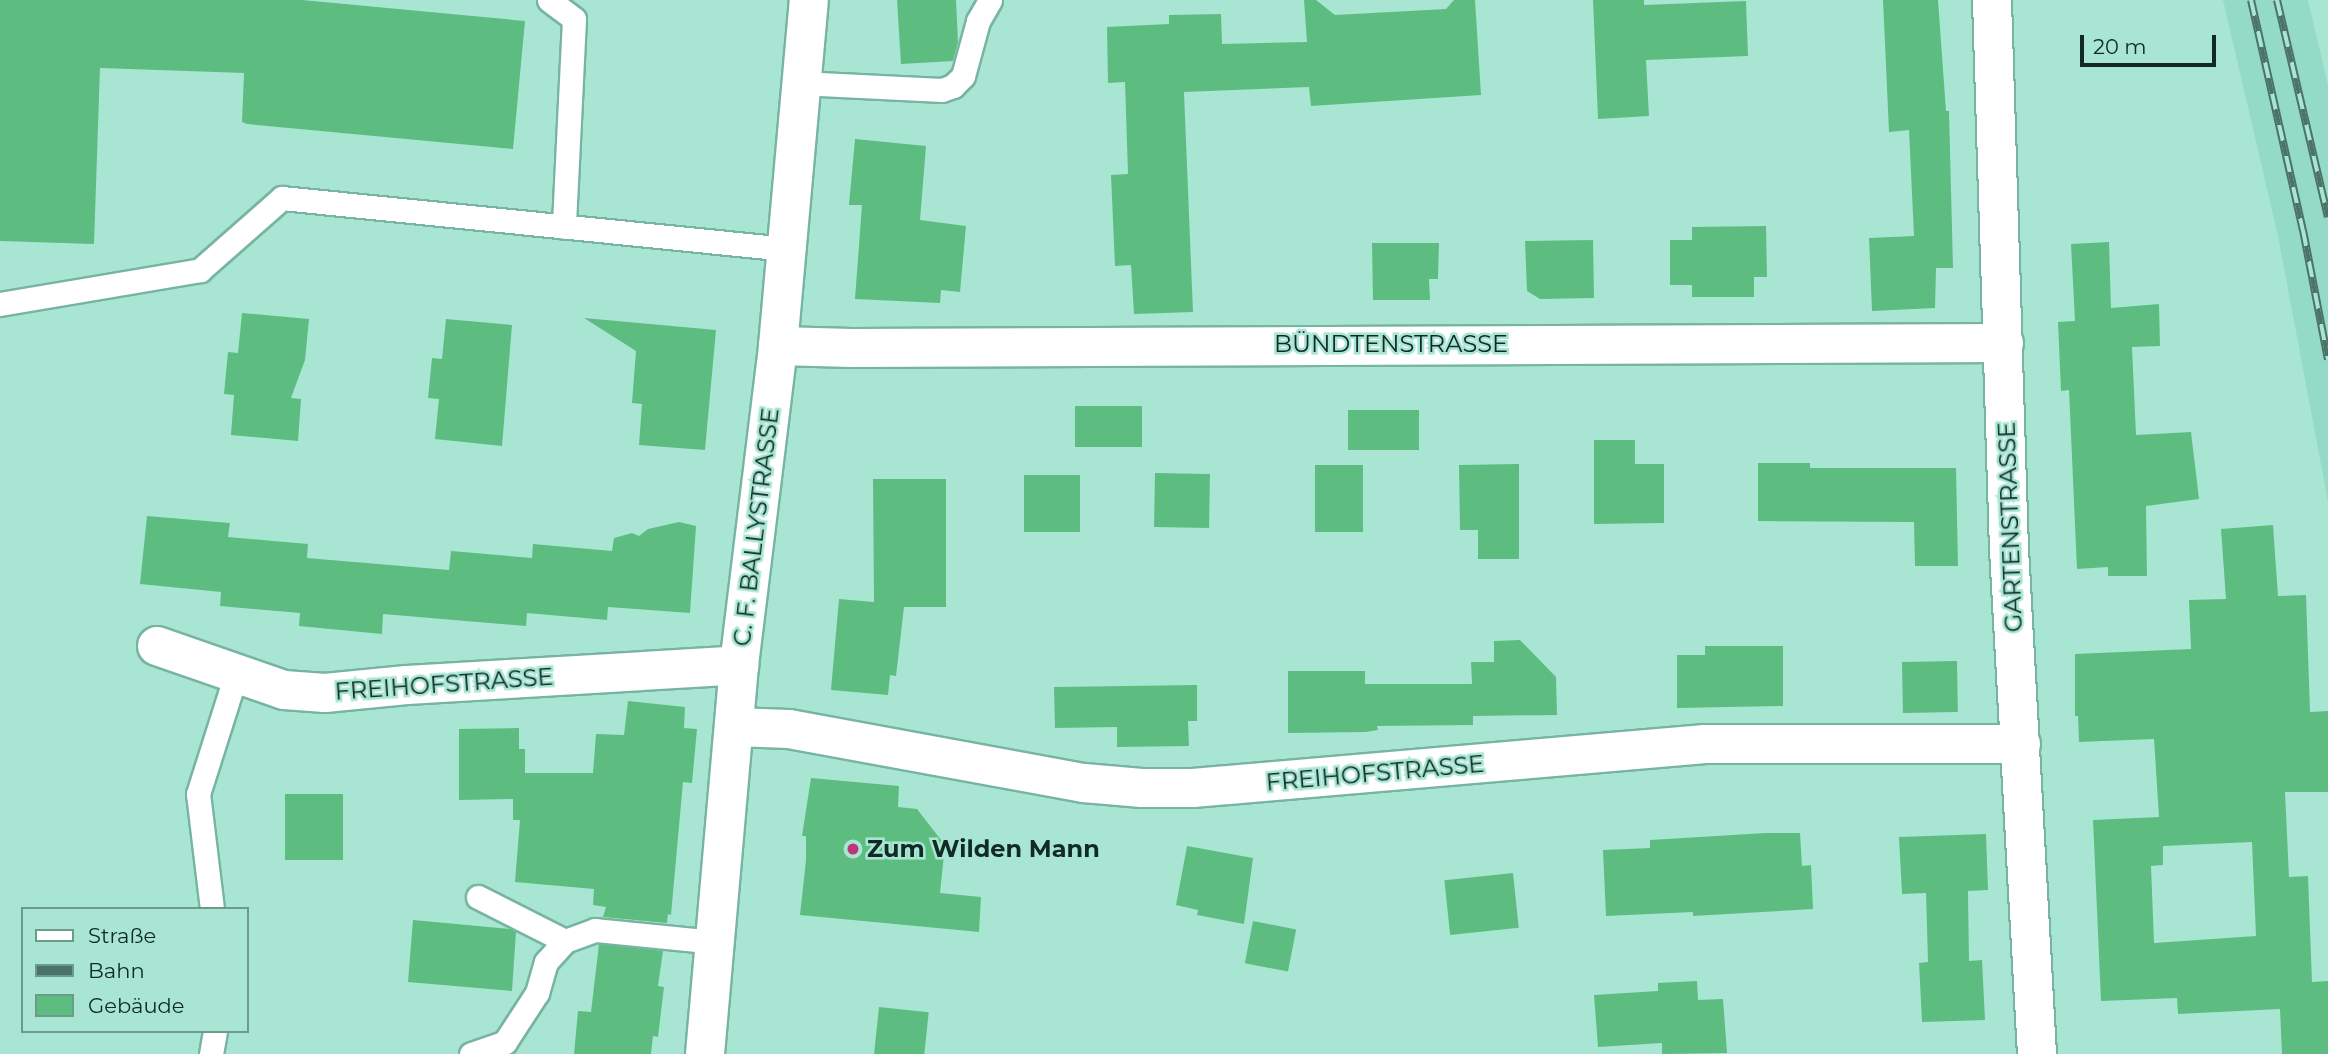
<!DOCTYPE html>
<html>
<head>
<meta charset="utf-8">
<style>
  body { margin:0 }
  #map { position:relative; width:2328px; height:1054px; overflow:hidden; background:#a8e6d3; font-family:Montserrat,sans-serif }
  div>[style] { position:absolute }
  .built>* { inset:0; background:#94dbc7 }
  .building>* { inset:0; background:#5dbd81; transform-origin:0 0 }
  .roads { filter:drop-shadow(2px 0 #77b4a2) drop-shadow(-2px 0 #77b4a2) drop-shadow(0 2px #77b4a2) drop-shadow(0 -2px #77b4a2) }
  .service>* { height:23px; margin:-11.5px; padding:0 11.5px; transform-origin:11.5px; border-radius:11.5px; background:#fff }
  .minor>* { height:38px; margin:-19px; padding:0 19px; transform-origin:19px; border-radius:19px; background:#fff }
  .rail>* { height:8px; margin-top:-4px; transform-origin:0; background:repeating-linear-gradient(90deg,#a8e6d3 0 16px,#4c7367 0 32px); box-sizing:border-box; border-block:2px solid #4c7367 }
  .dots>* { width:19px; height:19px; translate:-50% -50%; box-sizing:border-box; border:4px solid #a8e6d3; border-radius:50% }
  span { translate:-50% -50%; white-space:nowrap; text-align:center; line-height:1.15; -webkit-text-stroke:5px #a8e6d3; paint-order:stroke }
  .street-label { font-size:24px; color:#112a23 }
  .poi-label { font-size:24px; color:#112a23; font-weight:700 }
  .left { translate:0 -50%; text-align:left }
  .legend { position:absolute; left:21px; top:907px; width:228px; height:126px; box-sizing:border-box; background:#a8e6d3; border:2px solid #6c9b8d; margin:0; padding:9px 12px; list-style:none; font-size:21px; color:#112a23 }
  .legend li { display:flex; align-items:center; gap:14px; height:35px }
  .legend b { width:35px; border:2px solid #6c9b8d }
  .scale { position:absolute; left:2080px; top:35px; width:136px; height:32px; box-sizing:border-box; border:4px solid #112a23; border-top:0; padding-left:9px; font-size:21px; line-height:24px; white-space:nowrap; color:#112a23; -webkit-text-stroke:5px #a8e6d3; paint-order:stroke }
</style>
</head>
<body>
<div id="map">
  <div class="built">
    <div style="clip-path:polygon(2223px 0,2308px 0,2328px 85px,2328px 502px,2278px 236px)"></div>
  </div>
  <div class="building">
    <div style="clip-path:polygon(0 0,302px 0,525px 21px,513px 149px,247px 124px,242px 122px,244px 73px,100px 68px,94px 244px,0 241px)"></div>
    <div style="clip-path:polygon(897px 0,956px 0,958px 42px,953px 61px,901px 64px)"></div>
    <div style="clip-path:polygon(1304px 0,1316px 0,1335px 15px,1446px 9px,1454px 0,1475px 0,1481px 95px,1311px 106px,1309px 87px,1184px 92px,1193px 312px,1134px 314px,1131px 265px,1115px 266px,1111px 175px,1128px 174px,1125px 82px,1108px 83px,1107px 27px,1169px 24px,1169px 15px,1221px 14px,1222px 44px,1307px 42px)"></div>
    <div style="clip-path:polygon(1593px 0,1644px 0,1644px 5px,1746px 1px,1748px 56px,1646px 60px,1649px 116px,1598px 119px)"></div>
    <div style="clip-path:polygon(1883px 0,1938px 0,1946px 111px,1949px 111px,1953px 268px,1936px 268px,1935px 308px,1872px 311px,1869px 238px,1914px 236px,1909px 130px,1889px 132px)"></div>
    <div style="clip-path:polygon(855px 139px,926px 146px,920px 220px,966px 226px,960px 292px,941px 290px,940px 303px,855px 299px,862px 205px,849px 205px)"></div>
    <div style="clip-path:polygon(1766px 226px,1767px 277px,1754px 277px,1754px 297px,1692px 297px,1692px 285px,1670px 285px,1670px 240px,1692px 240px,1692px 227px)"></div>
    <div style="clip-path:polygon(1593px 240px,1594px 298px,1540px 299px,1527px 291px,1525px 241px)"></div>
    <div style="clip-path:polygon(2109px 242px,2111px 308px,2159px 304px,2160px 346px,2132px 347px,2136px 435px,2191px 432px,2199px 499px,2146px 506px,2147px 576px,2108px 576px,2108px 567px,2077px 569px,2069px 390px,2061px 391px,2058px 322px,2075px 321px,2071px 244px)"></div>
    <div style="clip-path:polygon(1372px 243px,1439px 243px,1438px 279px,1429px 279px,1430px 300px,1373px 300px)"></div>
    <div style="clip-path:polygon(242px 313px,309px 319px,305px 360px,291px 398px,301px 399px,298px 441px,231px 435px,234px 395px,224px 394px,228px 352px,238px 353px)"></div>
    <div style="clip-path:polygon(584px 318px,716px 330px,705px 450px,639px 445px,642px 404px,632px 403px,636px 351px)"></div>
    <div style="clip-path:polygon(446px 319px,512px 325px,502px 446px,435px 439px,439px 399px,428px 398px,432px 358px,442px 359px)"></div>
    <div style="left:1142px;top:406px;width:41px;height:67px;rotate:90deg"></div>
    <div style="left:1348px;top:410px;width:71px;height:40px"></div>
    <div style="clip-path:polygon(1594px 440px,1635px 440px,1635px 464px,1664px 464px,1664px 523px,1594px 524px)"></div>
    <div style="clip-path:polygon(1758px 463px,1810px 463px,1810px 468px,1956px 468px,1958px 566px,1915px 566px,1914px 522px,1758px 521px)"></div>
    <div style="clip-path:polygon(1519px 464px,1519px 559px,1478px 559px,1478px 530px,1460px 530px,1459px 465px)"></div>
    <div style="left:1315px;top:465px;width:48px;height:67px"></div>
    <div style="left:1155px;top:473px;width:55px;height:54px;rotate:1deg"></div>
    <div style="left:1024px;top:475px;width:56px;height:57px"></div>
    <div style="clip-path:polygon(873px 479px,946px 479px,946px 607px,904px 607px,896px 676px,890px 675px,888px 695px,831px 690px,839px 599px,874px 602px)"></div>
    <div style="clip-path:polygon(147px 516px,230px 523px,228px 537px,308px 544px,307px 558px,449px 570px,451px 551px,532px 558px,533px 544px,612px 551px,614px 538px,632px 533px,639px 536px,648px 529px,679px 522px,696px 526px,690px 613px,608px 607px,607px 620px,527px 613px,526px 626px,383px 614px,382px 634px,299px 626px,300px 613px,220px 606px,221px 592px,140px 584px)"></div>
    <div style="clip-path:polygon(evenodd,2273px 525px,2278px 596px,2306px 595px,2310px 712px,2328px 711px,2328px 792px,2285px 792px,2289px 877px,2308px 876px,2312px 982px,2328px 981px,2328px 1054px,2282px 1054px,2280px 1009px,2178px 1014px,2177px 998px,2101px 1001px,2093px 820px,2159px 817px,2154px 739px,2079px 742px,2078px 716px,2075px 716px,2075px 654px,2191px 649px,2189px 600px,2226px 599px,2221px 529px,2273px 525px,2252px 842px,2256px 936px,2154px 943px,2151px 866px,2163px 865px,2163px 846px,2252px 842px)"></div>
    <div style="clip-path:polygon(1520px 640px,1556px 677px,1557px 715px,1473px 716px,1473px 725px,1377px 726px,1378px 730px,1366px 732px,1288px 733px,1288px 671px,1365px 671px,1365px 684px,1472px 684px,1471px 662px,1494px 662px,1494px 641px)"></div>
    <div style="clip-path:polygon(1705px 646px,1783px 646px,1783px 706px,1677px 708px,1677px 655px,1705px 655px)"></div>
    <div style="left:1957px;top:661px;width:51px;height:55px;rotate:89deg"></div>
    <div style="clip-path:polygon(1197px 685px,1197px 721px,1188px 721px,1189px 746px,1117px 747px,1117px 727px,1055px 728px,1054px 687px)"></div>
    <div style="clip-path:polygon(628px 701px,685px 707px,684px 728px,697px 729px,692px 783px,683px 782px,671px 915px,668px 914px,667px 923px,603px 917px,606px 907px,593px 905px,594px 889px,515px 882px,520px 820px,513px 820px,513px 799px,459px 800px,459px 729px,519px 728px,519px 749px,525px 749px,525px 773px,593px 773px,596px 734px,624px 735px)"></div>
    <div style="clip-path:polygon(811px 778px,899px 786px,898px 807px,917px 809px,945px 845px,940px 893px,981px 897px,979px 932px,800px 915px,806px 860px,806px 836px,802px 836px)"></div>
    <div style="left:285px;top:794px;width:58px;height:66px"></div>
    <div style="clip-path:polygon(1766px 833px,1800px 833px,1802px 866px,1811px 865px,1813px 909px,1693px 916px,1693px 912px,1606px 916px,1603px 850px,1650px 848px,1650px 840px)"></div>
    <div style="clip-path:polygon(1986px 834px,1988px 890px,1968px 891px,1969px 961px,1982px 960px,1985px 1020px,1922px 1022px,1919px 963px,1928px 962px,1926px 893px,1902px 894px,1899px 837px)"></div>
    <div style="clip-path:polygon(1187px 846px,1253px 858px,1244px 924px,1197px 915px,1198px 910px,1176px 905px)"></div>
    <div style="left:1513px;top:873px;width:55px;height:69px;rotate:84deg"></div>
    <div style="clip-path:polygon(413px 920px,510px 929px,516px 932px,512px 991px,408px 982px)"></div>
    <div style="left:1253px;top:921px;width:44px;height:43px;rotate:11deg"></div>
    <div style="clip-path:polygon(599px 944px,663px 951px,658px 986px,664px 987px,658px 1037px,653px 1036px,651px 1054px,574px 1054px,578px 1011px,591px 1012px)"></div>
    <div style="clip-path:polygon(1697px 981px,1698px 1000px,1723px 999px,1727px 1053px,1662px 1054px,1662px 1043px,1598px 1047px,1594px 995px,1658px 991px,1658px 983px)"></div>
    <div style="left:879px;top:1007px;width:50px;height:47px;rotate:6deg"></div>
  </div>
  <div class="roads">
    <div class="service">
      <div style="left:549px;top:0;width:31px;rotate:37deg"></div>
      <div style="left:574px;top:19px;width:208px;rotate:92.8deg"></div>
      <div style="left:799px;top:83px;width:143px;rotate:2.8deg"></div>
      <div style="left:942px;top:90px;width:12px;rotate:-20deg"></div>
      <div style="left:953px;top:86px;width:14px;rotate:-45deg"></div>
      <div style="left:963px;top:76px;width:57px;rotate:-74.7deg"></div>
      <div style="left:978px;top:21px;width:24px;rotate:-60deg"></div>
      <div style="left:0;top:304px;width:203px;rotate:-9.6deg"></div>
      <div style="left:200px;top:270px;width:109px;rotate:-41.3deg"></div>
      <div style="left:282px;top:198px;width:508px;rotate:5.77deg"></div>
      <div style="left:478px;top:897px;width:97px;rotate:26.8deg"></div>
      <div style="left:212px;top:909px;width:116px;rotate:-96.9deg"></div>
      <div style="left:198px;top:794px;width:126px;rotate:-72.4deg"></div>
      <div style="left:211px;top:1054px;width:23px;rotate:-80deg"></div>
      <div style="left:471px;top:1054px;width:36px;rotate:-19deg"></div>
      <div style="left:505px;top:1042px;width:59px;rotate:-56.9deg"></div>
      <div style="left:537px;top:993px;width:32px;rotate:-74deg"></div>
      <div style="left:546px;top:962px;width:28px;rotate:-48deg"></div>
      <div style="left:565px;top:941px;width:32px;rotate:-20deg"></div>
      <div style="left:595px;top:930px;width:121px;rotate:5.7deg"></div>
    </div>
    <div class="minor">
      <div style="left:1992px;top:0;width:549px;rotate:88.23deg"></div>
      <div style="left:2009px;top:549px;width:506px;rotate:86.83deg"></div>
      <div style="left:778px;top:346px;width:74px;rotate:1.5deg"></div>
      <div style="left:852px;top:348px;width:1152px;rotate:-0.25deg"></div>
      <div style="left:157px;top:646px;width:134px;rotate:19.1deg"></div>
      <div style="left:284px;top:690px;width:41px;rotate:4.2deg"></div>
      <div style="left:325px;top:693px;width:82px;rotate:-5.6deg"></div>
      <div style="left:407px;top:685px;width:333px;rotate:-3.4deg"></div>
      <div style="left:734px;top:727px;width:55px;rotate:2.1deg"></div>
      <div style="left:789px;top:729px;width:300px;rotate:10.4deg"></div>
      <div style="left:1084px;top:783px;width:58px;rotate:4.9deg"></div>
      <div style="left:1142px;top:788px;width:51px"></div>
      <div style="left:1193px;top:788px;width:514px;rotate:-4.91deg"></div>
      <div style="left:1705px;top:744px;width:316px"></div>
      <div style="left:705px;top:1054px;width:390px;rotate:-85deg"></div>
      <div style="left:739px;top:665px;width:321px;rotate:-83deg"></div>
      <div style="left:778px;top:346px;width:347px;rotate:-84.9deg"></div>
    </div>
  </div>
  <div class="rail">
    <div style="left:2251px;top:0;width:236px;rotate:77.3deg"></div>
    <div style="left:2303px;top:230px;width:132px;rotate:79.1deg"></div>
    <div style="left:2277px;top:0;width:223px;rotate:76.8deg"></div>
  </div>
  <div class="dots">
    <div style="left:853px;top:849px;background:#bc3679"></div>
  </div>
  <div class="street-label">
    <span style="left:1391px;top:344px">BÜNDTENSTRASSE</span>
    <span style="left:756px;top:527px;rotate:-83deg">C. F. BALLYSTRASSE</span>
    <span style="left:2010px;top:527px;rotate:-92deg">GARTENSTRASSE</span>
    <span style="left:444px;top:684px;rotate:-4deg">FREIHOFSTRASSE</span>
    <span style="left:1375px;top:773px;rotate:-5deg">FREIHOFSTRASSE</span>
  </div>
  <div class="poi-label">
    <span class="left" style="left:867px;top:849px">Zum Wilden Mann</span>
  </div>
  <ul class="legend">
  <li><b style="height:9px;background:#fff"></b>Straße</li>
  <li><b style="height:9px;background:#4c7367"></b>Bahn</li>
  <li><b style="height:19px;background:#5dbd81"></b>Gebäude</li>
  </ul>
  <div class="scale">20 m</div>
</div>
</body>
</html>
